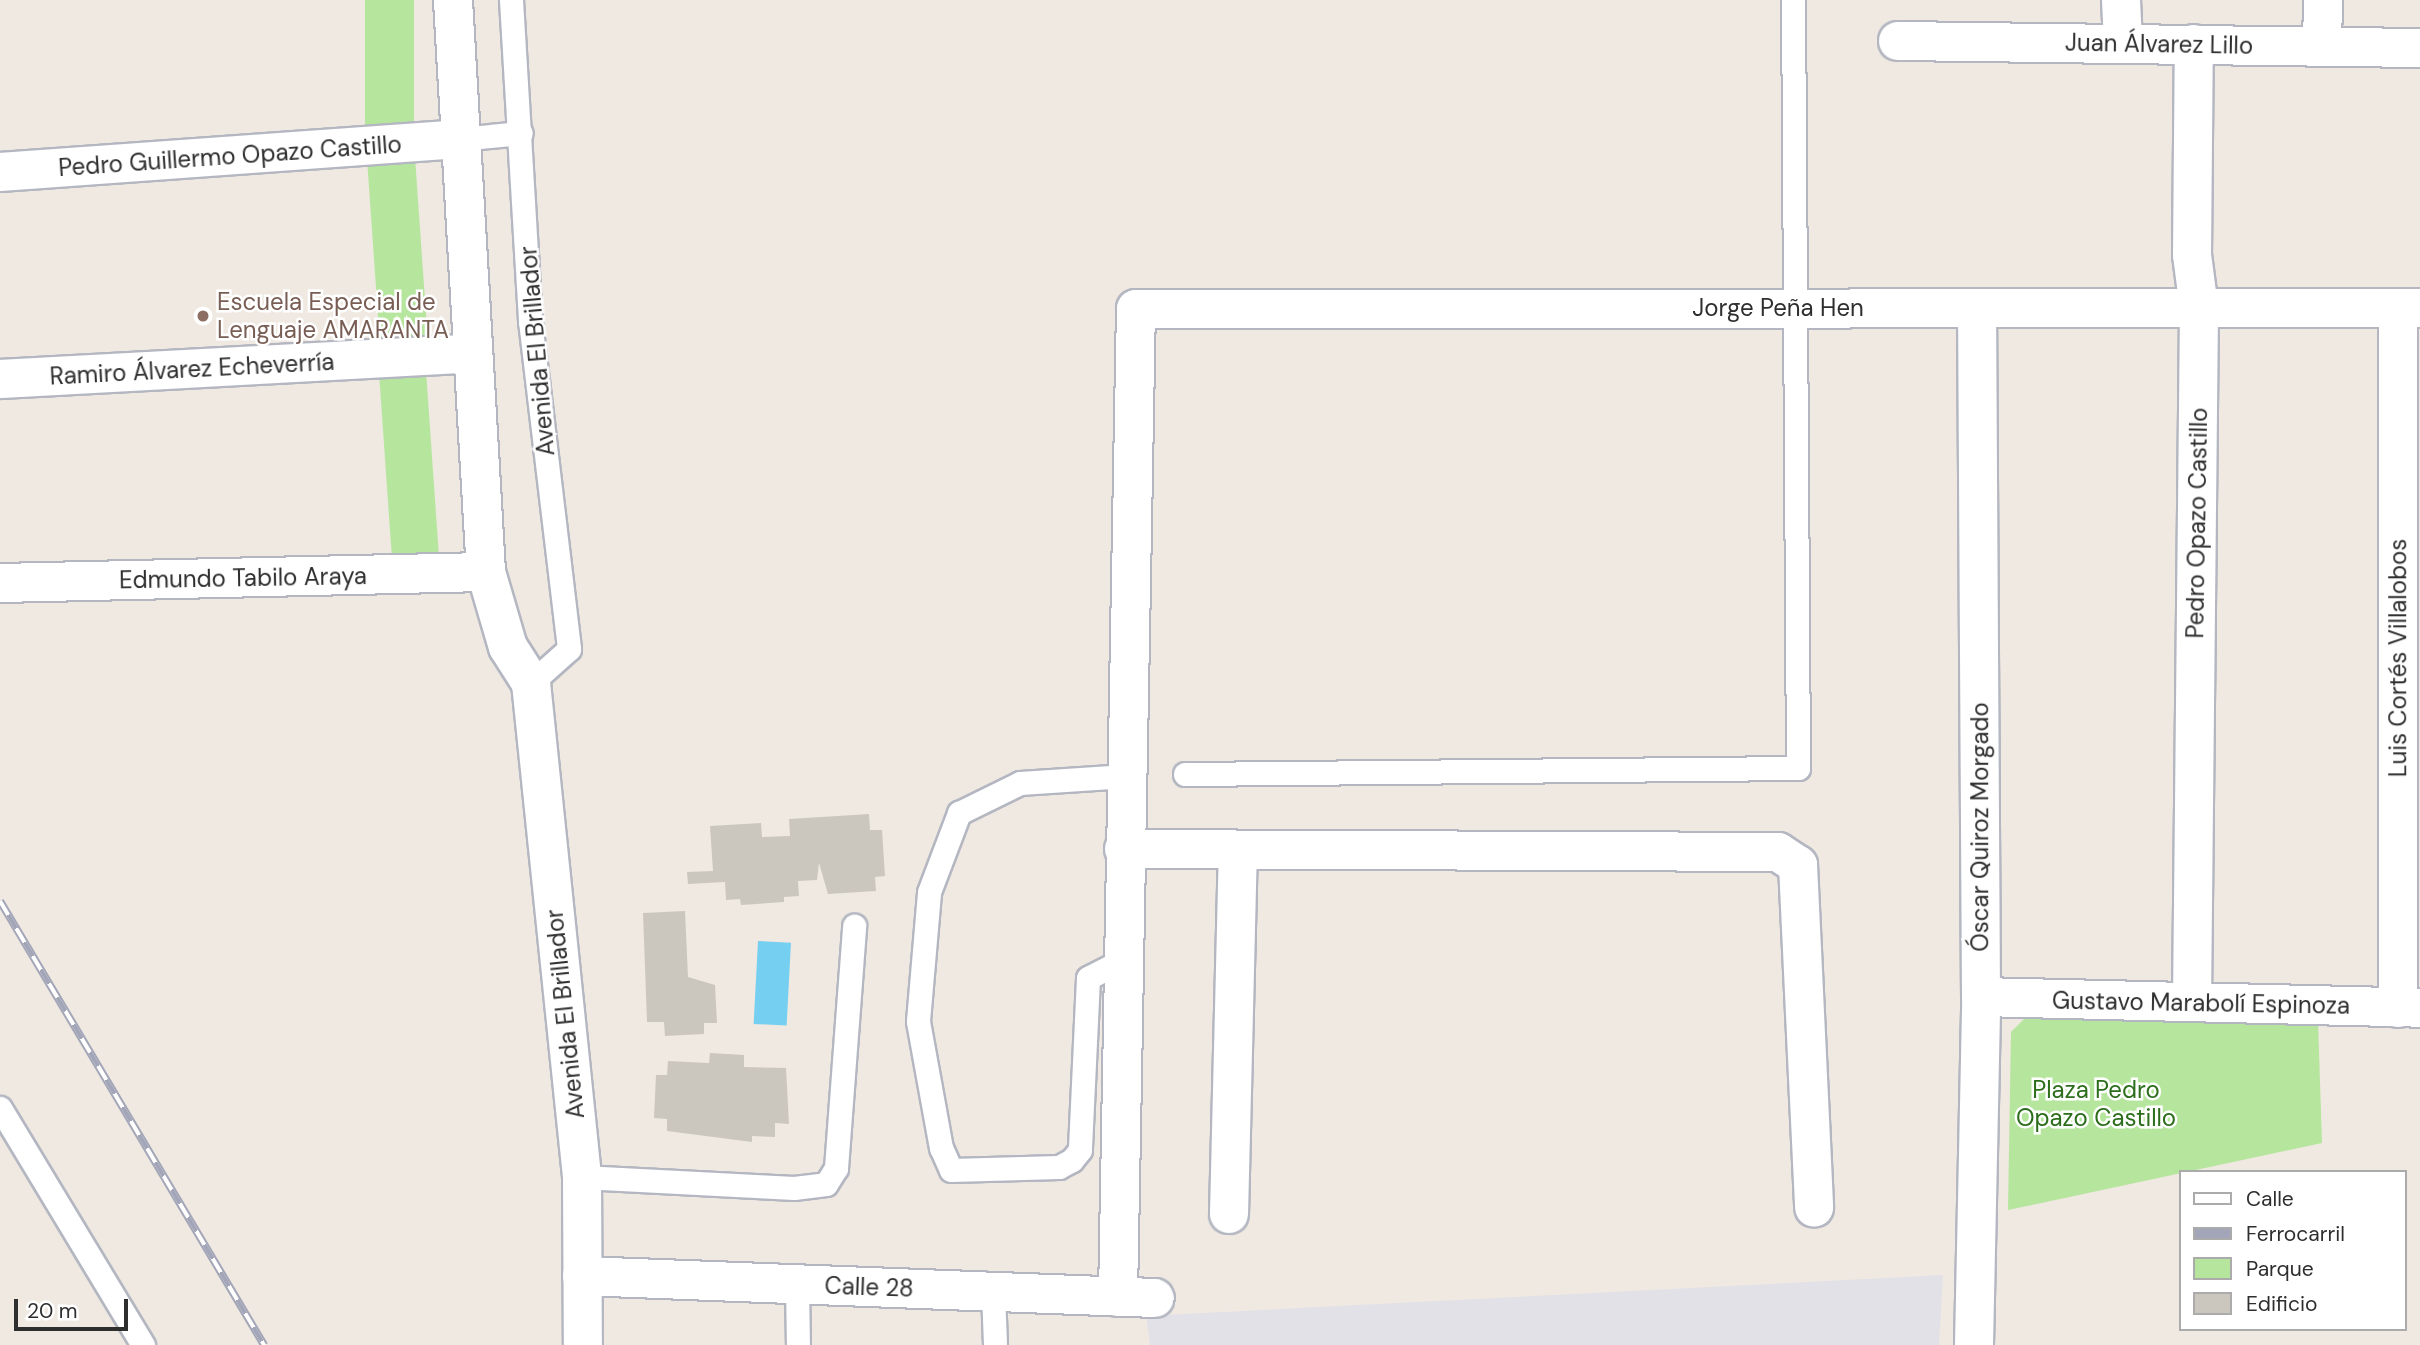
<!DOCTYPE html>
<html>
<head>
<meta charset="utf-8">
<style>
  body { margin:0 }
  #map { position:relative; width:2420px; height:1345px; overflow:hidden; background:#efe9e1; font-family:"DM Sans",sans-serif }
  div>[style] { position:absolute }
  .industrial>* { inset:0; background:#e3e1e8 }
  .green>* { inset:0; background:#b6e59e; transform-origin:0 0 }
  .water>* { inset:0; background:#75cff0; transform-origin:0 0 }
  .building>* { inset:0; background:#cbc7bf }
  .roads { filter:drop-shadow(2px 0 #b4b7c1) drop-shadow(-2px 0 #b4b7c1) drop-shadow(0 2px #b4b7c1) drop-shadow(0 -2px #b4b7c1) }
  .lane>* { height:23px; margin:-11.5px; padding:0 11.5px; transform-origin:11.5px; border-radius:11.5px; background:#fff }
  .street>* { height:38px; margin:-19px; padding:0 19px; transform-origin:19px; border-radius:19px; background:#fff }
  .secondary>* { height:38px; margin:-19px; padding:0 19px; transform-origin:19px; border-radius:19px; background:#fff }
  .rail>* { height:8px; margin-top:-4px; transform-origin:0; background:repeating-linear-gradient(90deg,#fff 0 16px,#a3a6b8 0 32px); box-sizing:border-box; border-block:2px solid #a3a6b8 }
  .dots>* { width:19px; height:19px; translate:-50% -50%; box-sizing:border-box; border:4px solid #fff; border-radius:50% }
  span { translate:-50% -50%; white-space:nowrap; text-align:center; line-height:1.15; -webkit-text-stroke:5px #fff; paint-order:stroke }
  .street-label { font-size:24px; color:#2e2e2e }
  .education-label { font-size:24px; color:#785e54 }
  .left { translate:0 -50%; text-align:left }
  .park-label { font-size:24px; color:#2c6e1b }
  .legend { position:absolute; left:2179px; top:1170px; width:228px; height:161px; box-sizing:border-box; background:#fff; border:2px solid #ababab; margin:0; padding:9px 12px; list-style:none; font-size:21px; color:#2e2e2e }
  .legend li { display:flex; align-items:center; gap:14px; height:35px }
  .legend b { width:35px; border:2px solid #ababab }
  .scale { position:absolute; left:14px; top:1299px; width:114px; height:32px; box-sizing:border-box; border:4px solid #2e2e2e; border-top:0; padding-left:9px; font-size:21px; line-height:24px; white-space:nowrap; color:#2e2e2e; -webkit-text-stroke:5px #fff; paint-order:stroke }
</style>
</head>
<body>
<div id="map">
  <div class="industrial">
    <div style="clip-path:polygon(1943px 1275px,1939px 1345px,1150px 1345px,1146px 1316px)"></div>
  </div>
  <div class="green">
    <div style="left:365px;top:0;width:49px;height:128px"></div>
    <div style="left:415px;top:157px;width:193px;height:48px;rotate:86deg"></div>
    <div style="left:426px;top:371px;width:194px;height:47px;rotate:86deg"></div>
    <div style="clip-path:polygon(2027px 1016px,2318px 1021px,2322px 1143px,2008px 1210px,2011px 1032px)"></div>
  </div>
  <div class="water">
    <div style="left:758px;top:941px;width:33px;height:83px;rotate:3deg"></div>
  </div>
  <div class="building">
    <div style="clip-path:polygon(869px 814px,870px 830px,882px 830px,885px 876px,875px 877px,876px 891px,828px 894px,819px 863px,817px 880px,798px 881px,799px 896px,784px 897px,784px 902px,741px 905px,740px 899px,726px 900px,725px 882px,688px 884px,687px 872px,713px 871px,710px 826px,761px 823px,762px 837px,790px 836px,789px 819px)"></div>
    <div style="clip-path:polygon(685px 911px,688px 977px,715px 985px,717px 1023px,704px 1023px,704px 1034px,665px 1036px,664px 1022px,647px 1022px,643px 913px)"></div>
    <div style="clip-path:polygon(710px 1053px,744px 1055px,744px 1067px,786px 1068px,789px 1124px,775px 1123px,775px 1137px,752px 1136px,752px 1142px,667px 1131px,667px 1119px,654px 1118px,656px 1075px,667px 1075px,668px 1061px,709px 1063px)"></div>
  </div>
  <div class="roads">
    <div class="lane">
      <div style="left:511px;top:0;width:322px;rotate:86.6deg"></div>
      <div style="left:530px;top:321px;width:330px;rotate:83.2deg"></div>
      <div style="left:569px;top:649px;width:51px;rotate:138.2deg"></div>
      <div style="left:459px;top:139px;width:62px;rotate:-5.5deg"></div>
      <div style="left:1185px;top:774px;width:613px;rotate:-0.56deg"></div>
      <div style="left:1798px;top:768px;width:768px;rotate:-90.37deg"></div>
      <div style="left:1123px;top:960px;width:39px;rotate:153deg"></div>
      <div style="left:1088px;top:978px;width:172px;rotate:92.7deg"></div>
      <div style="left:1080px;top:1150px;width:13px;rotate:129deg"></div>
      <div style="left:1072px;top:1160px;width:15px;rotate:152deg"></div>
      <div style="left:1059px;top:1167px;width:108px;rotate:178.4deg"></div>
      <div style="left:951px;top:1170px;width:24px;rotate:-114deg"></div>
      <div style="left:941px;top:1148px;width:129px;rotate:-100.3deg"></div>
      <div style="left:918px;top:1021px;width:129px;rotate:-85.1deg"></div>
      <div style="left:929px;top:892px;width:85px;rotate:-69.2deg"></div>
      <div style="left:959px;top:813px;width:68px;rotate:-26.2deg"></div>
      <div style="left:1020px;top:783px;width:106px;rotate:-3.8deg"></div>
      <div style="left:0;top:1108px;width:277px;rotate:58.9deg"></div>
      <div style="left:582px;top:1177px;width:212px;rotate:3deg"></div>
      <div style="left:794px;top:1188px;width:32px;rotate:-7deg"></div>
      <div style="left:826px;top:1184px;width:19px;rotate:-58deg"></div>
      <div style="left:836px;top:1168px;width:243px;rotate:-85.7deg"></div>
      <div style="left:797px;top:1284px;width:61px;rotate:89.1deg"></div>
      <div style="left:993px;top:1292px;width:53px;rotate:87.8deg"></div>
    </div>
    <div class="street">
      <div style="left:2121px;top:0;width:43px;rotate:87.3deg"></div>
      <div style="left:1898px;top:41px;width:522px;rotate:0.77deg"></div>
      <div style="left:2322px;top:45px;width:45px;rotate:-88.7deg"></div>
      <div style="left:0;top:172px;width:460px;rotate:-4.1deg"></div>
      <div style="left:0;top:379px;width:469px;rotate:-3.1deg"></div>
      <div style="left:0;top:583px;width:486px;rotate:-1.3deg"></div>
      <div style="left:1124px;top:849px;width:654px;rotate:0.26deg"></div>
      <div style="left:1778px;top:852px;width:24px;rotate:33deg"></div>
      <div style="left:1798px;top:865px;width:343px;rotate:87.3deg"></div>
      <div style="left:1981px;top:997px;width:439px;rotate:1.4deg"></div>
      <div style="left:2192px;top:1002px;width:694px;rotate:-89.42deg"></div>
      <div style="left:2199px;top:308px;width:53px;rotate:-97.5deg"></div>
      <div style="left:2192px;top:255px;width:211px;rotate:-89.5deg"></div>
      <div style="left:2398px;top:1008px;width:700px;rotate:-90deg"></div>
      <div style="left:1229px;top:1214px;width:364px;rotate:-88.6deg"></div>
      <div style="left:582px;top:1276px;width:573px;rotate:2.2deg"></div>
      <div style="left:1118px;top:1297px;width:988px;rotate:-88.96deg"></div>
      <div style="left:1136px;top:309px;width:1284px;rotate:-0.04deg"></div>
      <div style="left:1974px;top:1345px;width:348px;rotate:-88.8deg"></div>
      <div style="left:1981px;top:997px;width:689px;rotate:-90.33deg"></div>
    </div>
    <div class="secondary">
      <div style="left:453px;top:0;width:573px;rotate:86.7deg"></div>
      <div style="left:486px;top:572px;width:78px;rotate:73.7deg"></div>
      <div style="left:508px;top:647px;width:43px;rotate:57.4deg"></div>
      <div style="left:531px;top:683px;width:497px;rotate:84.1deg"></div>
      <div style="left:582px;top:1177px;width:168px;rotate:89.7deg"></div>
    </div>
  </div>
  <div class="rail">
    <div style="left:0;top:901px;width:517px;rotate:59.26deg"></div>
  </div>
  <div class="dots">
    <div style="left:203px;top:316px;background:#8d6e63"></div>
  </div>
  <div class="street-label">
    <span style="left:2159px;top:44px;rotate:1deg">Juan Álvarez Lillo</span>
    <span style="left:230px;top:156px;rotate:-4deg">Pedro Guillermo Opazo Castillo</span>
    <span style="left:1778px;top:308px">Jorge Peña Hen</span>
    <span style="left:537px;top:351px;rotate:-95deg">Avenida El Brillador</span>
    <span style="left:192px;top:369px;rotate:-3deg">Ramiro Álvarez Echeverría</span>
    <span style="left:2197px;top:523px;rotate:-89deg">Pedro Opazo Castillo</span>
    <span style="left:243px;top:578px;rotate:-1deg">Edmundo Tabilo Araya</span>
    <span style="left:2398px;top:658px;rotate:-90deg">Luis Cortés Villalobos</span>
    <span style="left:1980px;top:827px;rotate:-90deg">Óscar Quiroz Morgado</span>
    <span style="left:2201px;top:1003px;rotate:1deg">Gustavo Marabolí Espinoza</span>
    <span style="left:565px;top:1014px;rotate:-96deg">Avenida El Brillador</span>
    <span style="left:869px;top:1287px;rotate:2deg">Calle 28</span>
  </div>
  <div class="education-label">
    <span class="left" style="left:217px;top:316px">Escuela Especial de<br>Lenguaje AMARANTA</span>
  </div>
  <div class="park-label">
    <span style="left:2096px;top:1104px">Plaza Pedro<br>Opazo Castillo</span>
  </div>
  <ul class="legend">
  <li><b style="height:9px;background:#fff"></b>Calle</li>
  <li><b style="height:9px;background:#a3a6b8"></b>Ferrocarril</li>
  <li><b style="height:19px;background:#b6e59e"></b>Parque</li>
  <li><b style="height:19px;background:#cbc7bf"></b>Edificio</li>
  </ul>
  <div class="scale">20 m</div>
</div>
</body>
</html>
